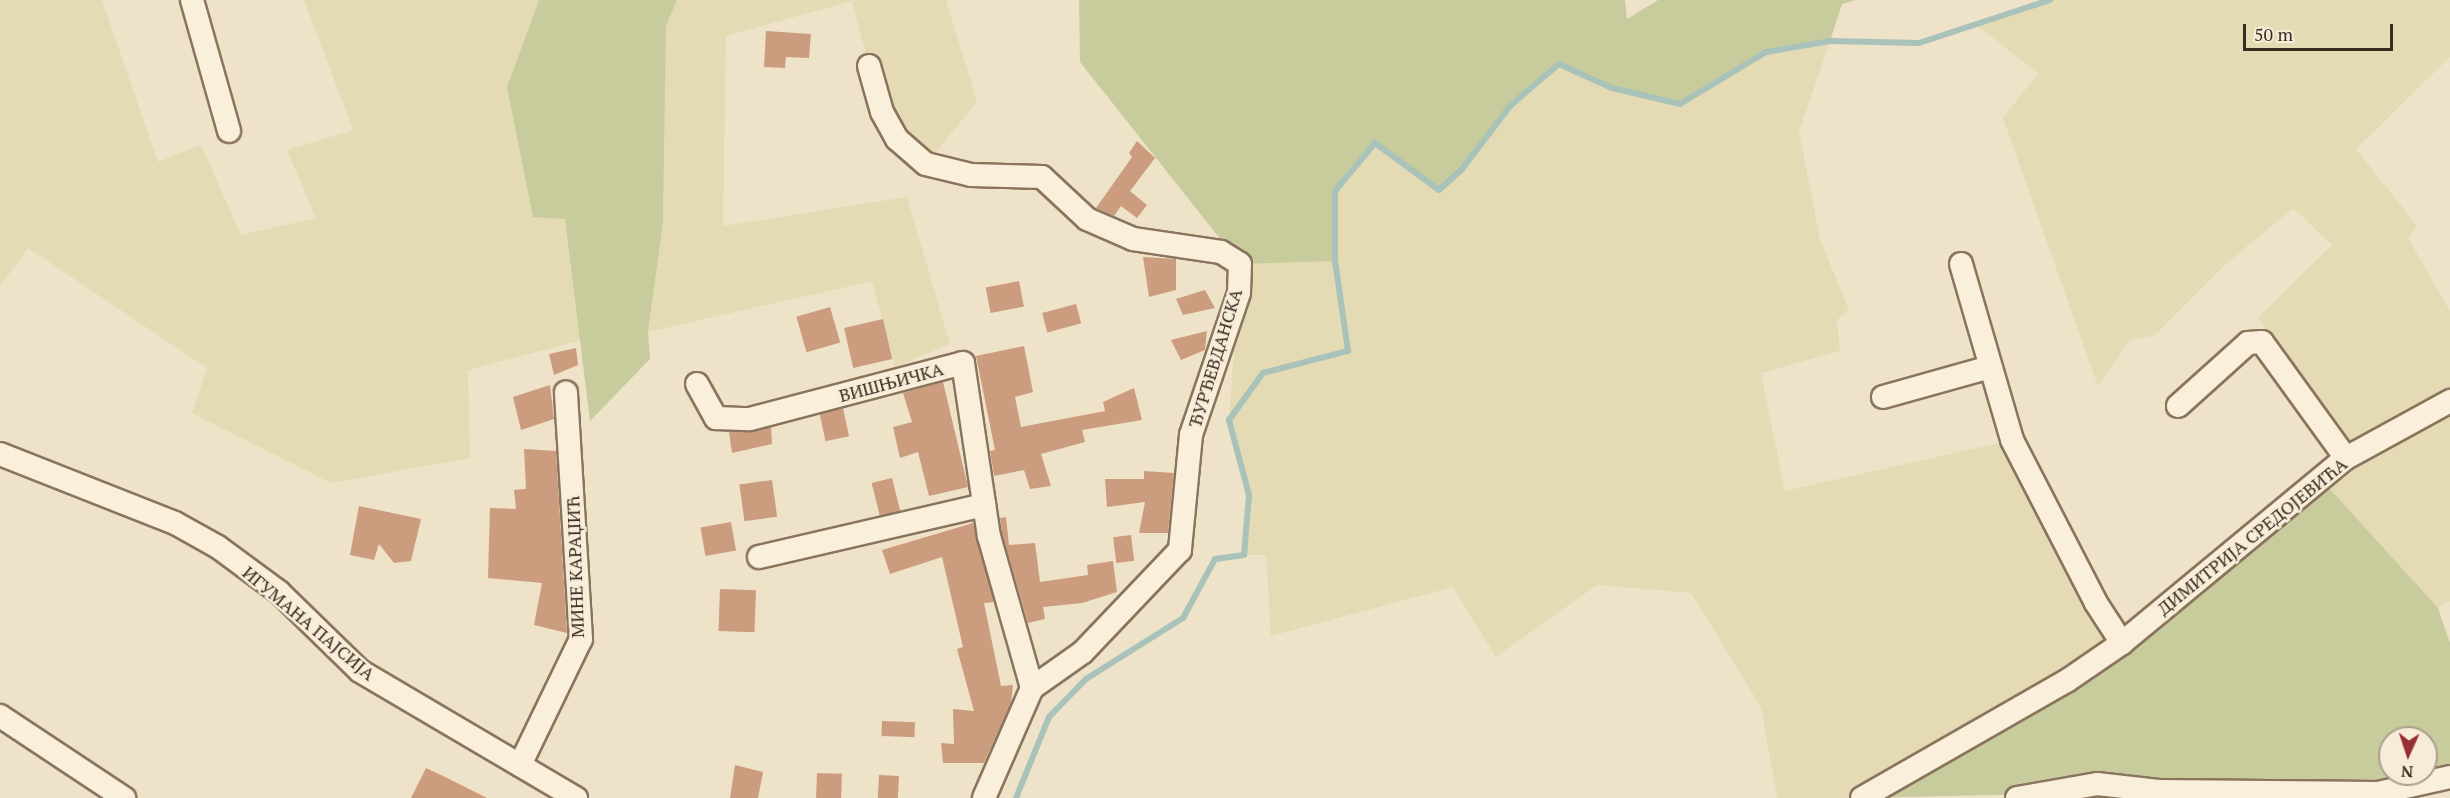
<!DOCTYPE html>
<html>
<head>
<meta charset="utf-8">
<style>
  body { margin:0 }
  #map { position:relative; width:2450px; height:798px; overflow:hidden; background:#eee2c8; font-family:"PT Serif",serif }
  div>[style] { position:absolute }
  .farmland>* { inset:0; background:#e4dbb5 }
  .green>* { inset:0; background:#c8cc9c }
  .stream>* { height:6px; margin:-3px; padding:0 3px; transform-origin:3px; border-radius:3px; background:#a9c2ba }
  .building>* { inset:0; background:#cc9c7f; transform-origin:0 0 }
  .roads { filter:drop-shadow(2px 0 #8a745d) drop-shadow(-2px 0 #8a745d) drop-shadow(0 2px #8a745d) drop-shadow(0 -2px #8a745d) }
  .minor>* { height:22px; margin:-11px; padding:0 11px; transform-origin:11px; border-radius:11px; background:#f9efdb }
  span { translate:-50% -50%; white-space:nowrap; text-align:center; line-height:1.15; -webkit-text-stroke:5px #f6ecd8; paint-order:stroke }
  .street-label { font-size:18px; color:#3b2c20 }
  .north { position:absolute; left:2378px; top:726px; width:60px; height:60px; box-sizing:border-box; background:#f6ecd8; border:2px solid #ab9f8e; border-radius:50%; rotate:183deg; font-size:16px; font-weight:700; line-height:24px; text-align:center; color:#3b2c20 }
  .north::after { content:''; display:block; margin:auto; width:21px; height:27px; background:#982e32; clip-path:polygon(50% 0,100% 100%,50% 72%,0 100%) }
  .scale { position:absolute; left:2243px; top:24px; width:150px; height:27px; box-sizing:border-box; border:3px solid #3b2c20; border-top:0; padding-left:8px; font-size:18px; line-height:21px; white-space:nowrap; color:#3b2c20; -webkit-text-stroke:4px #f6ecd8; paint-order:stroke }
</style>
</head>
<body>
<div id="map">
  <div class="farmland">
    <div style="clip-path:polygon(0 0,102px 0,158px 162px,201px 145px,241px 235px,316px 218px,287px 150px,353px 130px,304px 0,539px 0,507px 87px,565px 219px,581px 340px,468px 370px,470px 458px,331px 483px,192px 413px,207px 368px,28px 248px,0 286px)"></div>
    <div style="clip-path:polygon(677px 0,946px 0,977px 102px,926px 164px,897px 139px,869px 66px,852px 1px,726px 36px,723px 226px,907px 197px,950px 344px,895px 367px,872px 281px,648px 332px,663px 223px,666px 26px)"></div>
    <div style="clip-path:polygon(2050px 0,2450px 0,2450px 57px,2356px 149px,2417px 226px,2408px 238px,2450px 311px,2450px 601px,2438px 608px,2321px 479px,2346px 458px,2276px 353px,2281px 348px,2258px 318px,2332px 245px,2293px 208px,2228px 262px,2155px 335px,2129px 341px,2098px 386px,2003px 118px,2038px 73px,1975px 24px)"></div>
    <div style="clip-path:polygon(1830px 41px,1799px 132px,1820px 239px,1849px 310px,1837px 320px,1840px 351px,1761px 373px,1785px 491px,2012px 440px,2122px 643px,1862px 798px,1777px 798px,1761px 707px,1691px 593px,1597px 585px,1496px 657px,1453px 587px,1271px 636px,1266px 555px,1244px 555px,1249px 495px,1229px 420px,1240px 264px,1335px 260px,1335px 191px,1375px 143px,1462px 169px,1511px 105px,1559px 64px,1612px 88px,1680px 104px,1766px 52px)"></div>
  </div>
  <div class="green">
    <div style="clip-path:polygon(539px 0,677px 0,666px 26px,663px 223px,648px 332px,650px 359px,590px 421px,565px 219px,533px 217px,507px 87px)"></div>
    <div style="clip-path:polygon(1079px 0,1625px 0,1627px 19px,1658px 0,1855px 0,1842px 4px,1830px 41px,1766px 52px,1680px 104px,1612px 88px,1559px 64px,1511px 105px,1462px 169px,1439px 190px,1374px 144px,1335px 191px,1335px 261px,1240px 264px,1080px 62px)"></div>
    <div style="clip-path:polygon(evenodd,2321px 479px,2438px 608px,2450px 643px,2450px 777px,2422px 785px,1862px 798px,2122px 643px,2321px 479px,2390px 738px,2426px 738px,2426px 774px,2390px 774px,2390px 738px)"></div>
  </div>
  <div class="stream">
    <div style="left:1016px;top:798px;width:87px;rotate:-67.8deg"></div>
    <div style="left:1049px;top:717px;width:53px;rotate:-45.8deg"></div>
    <div style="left:1086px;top:679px;width:115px;rotate:-32.2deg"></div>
    <div style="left:1183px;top:618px;width:67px;rotate:-61.5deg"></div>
    <div style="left:1215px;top:559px;width:29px;rotate:-8deg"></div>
    <div style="left:1244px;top:555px;width:60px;rotate:-85.2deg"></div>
    <div style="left:1249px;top:495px;width:78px;rotate:-104.9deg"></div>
    <div style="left:1229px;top:420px;width:58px;rotate:-54.1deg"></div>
    <div style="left:1263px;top:373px;width:88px;rotate:-14.5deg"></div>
    <div style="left:1348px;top:351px;width:91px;rotate:-98.2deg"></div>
    <div style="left:1335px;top:261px;width:70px;rotate:-90deg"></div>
    <div style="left:1335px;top:191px;width:62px;rotate:-50.2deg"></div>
    <div style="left:1375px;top:143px;width:79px;rotate:36.3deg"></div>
    <div style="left:1439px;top:190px;width:31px;rotate:-42deg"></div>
    <div style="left:1462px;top:169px;width:81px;rotate:-52.6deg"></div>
    <div style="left:1511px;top:105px;width:63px;rotate:-40.5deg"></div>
    <div style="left:1559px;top:64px;width:58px;rotate:24.4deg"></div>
    <div style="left:1612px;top:88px;width:70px;rotate:13.2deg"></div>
    <div style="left:1680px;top:104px;width:100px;rotate:-31.2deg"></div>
    <div style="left:1766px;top:52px;width:65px;rotate:-9.8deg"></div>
    <div style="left:1830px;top:41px;width:89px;rotate:1.3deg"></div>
    <div style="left:1919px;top:43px;width:138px;rotate:-18.2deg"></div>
  </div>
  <div class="building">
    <div style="clip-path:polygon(766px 31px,811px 34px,809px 58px,786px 57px,785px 68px,764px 67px)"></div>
    <div style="clip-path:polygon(1137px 141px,1155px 158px,1130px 191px,1147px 205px,1137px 218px,1121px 206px,1114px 216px,1096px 208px,1132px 157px,1129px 153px)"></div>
    <div style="clip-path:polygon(1143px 257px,1176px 259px,1176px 290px,1149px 297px)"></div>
    <div style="left:1019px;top:281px;width:26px;height:34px;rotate:79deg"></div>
    <div style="clip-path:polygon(1205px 290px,1215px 308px,1183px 315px,1176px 299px)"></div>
    <div style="left:1076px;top:304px;width:20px;height:35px;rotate:75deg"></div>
    <div style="left:830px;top:307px;width:37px;height:35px;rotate:74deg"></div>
    <div style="left:883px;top:319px;width:41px;height:40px;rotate:77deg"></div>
    <div style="clip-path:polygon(1207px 331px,1205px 350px,1181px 360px,1171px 340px)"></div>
    <div style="clip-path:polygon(1024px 346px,1033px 392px,1015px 397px,1021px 427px,1105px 411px,1103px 402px,1134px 388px,1142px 420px,1082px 430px,1085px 442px,1041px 454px,1051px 486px,1030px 489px,1024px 470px,994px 476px,990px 451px,995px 450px,976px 356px)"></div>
    <div style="clip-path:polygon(576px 348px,578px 365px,554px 375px,549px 354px)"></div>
    <div style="clip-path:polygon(943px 382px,968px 487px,929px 496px,918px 452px,900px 458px,893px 427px,912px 422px,903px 393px)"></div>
    <div style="clip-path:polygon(550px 385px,554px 419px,521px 430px,513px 397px)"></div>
    <div style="left:843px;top:408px;width:29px;height:24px;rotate:78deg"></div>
    <div style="clip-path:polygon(771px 427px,772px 444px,732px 453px,729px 432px)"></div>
    <div style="clip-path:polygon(524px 449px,556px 451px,567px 633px,534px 625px,542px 583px,488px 578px,490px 508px,516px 509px,514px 490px,526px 489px)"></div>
    <div style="clip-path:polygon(1144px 471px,1174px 473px,1168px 533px,1139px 533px,1145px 502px,1107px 507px,1105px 479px,1144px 479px)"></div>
    <div style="left:892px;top:478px;width:34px;height:21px;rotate:76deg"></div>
    <div style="left:772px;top:480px;width:37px;height:33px;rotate:82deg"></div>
    <div style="clip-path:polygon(359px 506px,421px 519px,411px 561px,394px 563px,379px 544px,374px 560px,350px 555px)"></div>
    <div style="clip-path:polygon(1006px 517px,1009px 545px,1035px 543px,1040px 582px,1088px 575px,1087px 565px,1113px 561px,1117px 592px,1082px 603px,1043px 607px,1045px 619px,1028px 623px,1002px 533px,1000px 518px)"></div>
    <div style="left:731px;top:522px;width:29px;height:31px;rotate:80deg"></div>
    <div style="clip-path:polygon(973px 523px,994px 602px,984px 603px,1001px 686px,1013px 685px,1011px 703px,984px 763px,943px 763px,941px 743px,954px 744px,953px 709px,974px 711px,957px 649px,963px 647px,942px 557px,890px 574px,882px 550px)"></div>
    <div style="left:1131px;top:535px;width:26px;height:18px;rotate:83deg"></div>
    <div style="left:720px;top:589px;width:36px;height:42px;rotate:2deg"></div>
    <div style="left:882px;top:721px;width:33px;height:15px;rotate:2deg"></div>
    <div style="clip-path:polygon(735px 765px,763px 772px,758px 798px,730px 798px)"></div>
    <div style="clip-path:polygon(426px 768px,443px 776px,487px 798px,411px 798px)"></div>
    <div style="left:817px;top:773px;width:25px;height:25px;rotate:2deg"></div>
    <div style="left:879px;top:775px;width:20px;height:23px;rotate:3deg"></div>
  </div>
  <div class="roads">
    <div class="minor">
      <div style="left:192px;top:0;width:136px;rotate:74.2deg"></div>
      <div style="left:869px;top:66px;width:48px;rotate:74.2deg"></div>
      <div style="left:882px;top:112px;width:31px;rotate:61deg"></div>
      <div style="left:897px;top:139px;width:38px;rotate:41deg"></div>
      <div style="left:926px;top:164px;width:46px;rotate:13.7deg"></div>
      <div style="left:971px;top:175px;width:71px;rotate:1.6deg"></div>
      <div style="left:1042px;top:177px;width:62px;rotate:43deg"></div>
      <div style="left:1087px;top:219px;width:50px;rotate:23.5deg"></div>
      <div style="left:1133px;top:239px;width:89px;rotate:8.4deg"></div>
      <div style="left:1221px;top:252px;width:22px;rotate:32deg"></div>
      <div style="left:1240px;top:264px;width:29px;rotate:92deg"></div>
      <div style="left:1239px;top:293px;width:150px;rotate:108.7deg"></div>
      <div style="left:1191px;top:435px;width:116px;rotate:95.5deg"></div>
      <div style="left:1180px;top:550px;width:141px;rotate:133.6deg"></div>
      <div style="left:1083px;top:652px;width:62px;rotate:144.8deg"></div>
      <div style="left:1032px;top:688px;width:120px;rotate:113.6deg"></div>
      <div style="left:1961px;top:264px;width:183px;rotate:73.8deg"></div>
      <div style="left:2012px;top:440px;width:183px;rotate:62.7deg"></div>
      <div style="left:2096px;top:603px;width:48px;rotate:57deg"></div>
      <div style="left:697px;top:384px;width:39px;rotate:61deg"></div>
      <div style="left:716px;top:418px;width:34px;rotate:2deg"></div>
      <div style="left:750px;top:419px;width:220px;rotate:-14.7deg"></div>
      <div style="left:963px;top:363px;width:175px;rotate:81.5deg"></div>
      <div style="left:989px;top:536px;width:158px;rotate:74.2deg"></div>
      <div style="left:1883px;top:397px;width:108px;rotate:-15.6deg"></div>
      <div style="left:2178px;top:406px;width:94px;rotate:-42deg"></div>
      <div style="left:2248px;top:343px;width:14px;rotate:-4deg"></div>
      <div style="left:2262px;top:342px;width:143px;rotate:54.1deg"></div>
      <div style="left:0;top:454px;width:188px;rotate:21.5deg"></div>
      <div style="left:175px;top:523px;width:49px;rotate:29.2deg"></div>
      <div style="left:218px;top:547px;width:76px;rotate:36.4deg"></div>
      <div style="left:279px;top:592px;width:113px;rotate:44.3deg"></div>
      <div style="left:360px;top:671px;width:251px;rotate:30.5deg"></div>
      <div style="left:759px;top:557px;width:231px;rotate:-13deg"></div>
      <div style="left:0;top:716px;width:149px;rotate:33.5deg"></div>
      <div style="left:520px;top:765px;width:140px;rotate:-64.2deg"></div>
      <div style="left:581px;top:639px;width:247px;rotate:-93.5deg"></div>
      <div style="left:1862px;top:798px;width:237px;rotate:-29.8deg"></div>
      <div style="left:2068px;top:680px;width:65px;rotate:-34.4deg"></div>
      <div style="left:2122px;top:643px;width:291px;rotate:-39.6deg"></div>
      <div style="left:2346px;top:458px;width:119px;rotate:-28.7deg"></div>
      <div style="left:2017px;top:798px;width:81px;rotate:-9.9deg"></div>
      <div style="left:2097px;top:784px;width:62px;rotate:6.4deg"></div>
      <div style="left:2159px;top:791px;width:219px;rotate:0.5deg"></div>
      <div style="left:2378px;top:793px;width:74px;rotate:-12.5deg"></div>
    </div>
  </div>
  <div class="street-label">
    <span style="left:1215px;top:358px;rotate:-73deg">ЂУРЂЕВДАНСКА</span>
    <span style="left:891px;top:382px;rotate:-15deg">ВИШЊИЧКА</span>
    <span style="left:2252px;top:536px;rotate:-39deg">ДИМИТРИЈА СРЕДОЈЕВИЋА</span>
    <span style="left:575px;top:567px;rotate:-92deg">МИНЕ КАРАЏИЋ</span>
    <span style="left:309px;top:623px;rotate:40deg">ИГУМАНА ПАЈСИЈА</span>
  </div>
  <div class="north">N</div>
  <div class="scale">50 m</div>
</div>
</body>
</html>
